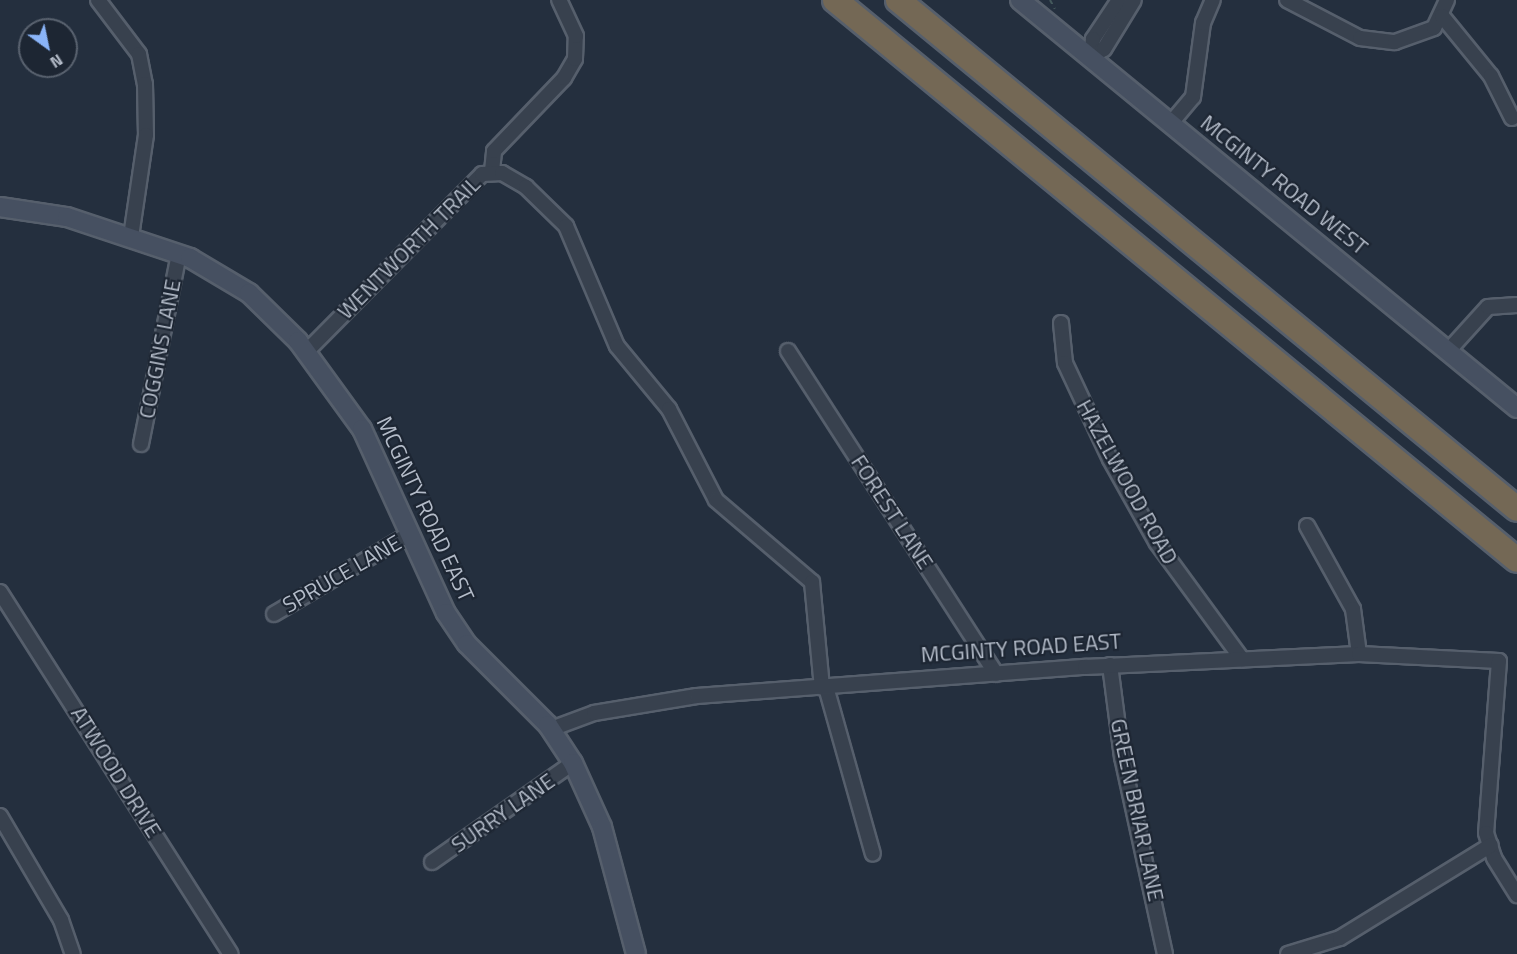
<!DOCTYPE html>
<html>
<head>
<meta charset="utf-8">
<style>
  body { margin:0 }
  #map { position:relative; width:1517px; height:954px; overflow:hidden; background:#242f3e; font-family:"Titillium Web",sans-serif }
  div>[style] { position:absolute }
  .path>* { height:2px; margin-top:-1px; transform-origin:0; background:repeating-linear-gradient(90deg,#44595c 0 4.5px,transparent 0 9px) }
  .roads { filter:drop-shadow(2px 0 #565f6c) drop-shadow(-2px 0 #565f6c) drop-shadow(0 2px #565f6c) drop-shadow(0 -2px #565f6c) }
  .street>* { height:14px; margin:-7px; padding:0 7px; transform-origin:7px; border-radius:7px; background:#38414e }
  .secondary>* { height:18px; margin:-9px; padding:0 9px; transform-origin:9px; border-radius:9px; background:#465061 }
  .highway>* { height:24px; margin:-12px; padding:0 12px; transform-origin:12px; border-radius:12px; background:#746855 }
  span { translate:-50% -50%; white-space:nowrap; text-align:center; line-height:1.15; -webkit-text-stroke:4.5px #1d2633; paint-order:stroke }
  .street-label { font-size:22px; color:#b4bcc9 }
  .north { position:absolute; left:18px; top:18px; width:60px; height:60px; box-sizing:border-box; background:#1d2633; border:2px solid #59626f; border-radius:50%; rotate:147deg; font-size:16px; font-weight:700; line-height:24px; text-align:center; color:#b4bcc9 }
  .north::after { content:''; display:block; margin:auto; width:21px; height:27px; background:#8ab4f8; clip-path:polygon(50% 0,100% 100%,50% 72%,0 100%) }
</style>
</head>
<body>
<div id="map">
  <div class="path">
    <div style="left:1050px;top:0;width:10px;rotate:61deg"></div>
  </div>
  <div class="roads">
    <div class="street">
      <div style="left:98px;top:0;width:68px;rotate:52.8deg"></div>
      <div style="left:139px;top:54px;width:31px;rotate:79deg"></div>
      <div style="left:145px;top:84px;width:51px;rotate:88.9deg"></div>
      <div style="left:146px;top:135px;width:102px;rotate:98.4deg"></div>
      <div style="left:1119px;top:0;width:47px;rotate:123.7deg"></div>
      <div style="left:1093px;top:39px;width:18px;rotate:96deg"></div>
      <div style="left:1091px;top:57px;width:15px;rotate:-32deg"></div>
      <div style="left:1104px;top:49px;width:57px;rotate:-58.5deg"></div>
      <div style="left:1287px;top:0;width:82px;rotate:27.5deg"></div>
      <div style="left:1360px;top:38px;width:35px;rotate:7deg"></div>
      <div style="left:1395px;top:42px;width:41px;rotate:-19.7deg"></div>
      <div style="left:1434px;top:28px;width:31px;rotate:-65deg"></div>
      <div style="left:1442px;top:16px;width:77px;rotate:50.8deg"></div>
      <div style="left:1491px;top:76px;width:47px;rotate:63.4deg"></div>
      <div style="left:1171px;top:123px;width:34px;rotate:-50deg"></div>
      <div style="left:1193px;top:97px;width:75px;rotate:-82.3deg"></div>
      <div style="left:1203px;top:23px;width:25px;rotate:-67deg"></div>
      <div style="left:492px;top:171px;width:20px;rotate:-84deg"></div>
      <div style="left:494px;top:151px;width:101px;rotate:-46.2deg"></div>
      <div style="left:564px;top:78px;width:22px;rotate:-60deg"></div>
      <div style="left:575px;top:59px;width:23px;rotate:-88deg"></div>
      <div style="left:576px;top:36px;width:40px;rotate:-115deg"></div>
      <div style="left:1061px;top:323px;width:40px;rotate:84.3deg"></div>
      <div style="left:1065px;top:363px;width:106px;rotate:64.9deg"></div>
      <div style="left:1110px;top:459px;width:96px;rotate:60.8deg"></div>
      <div style="left:1157px;top:543px;width:144px;rotate:53.8deg"></div>
      <div style="left:1449px;top:350px;width:58px;rotate:-47.8deg"></div>
      <div style="left:1488px;top:307px;width:29px;rotate:-4deg"></div>
      <div style="left:788px;top:351px;width:384px;rotate:57.2deg"></div>
      <div style="left:306px;top:352px;width:250px;rotate:-45.3deg"></div>
      <div style="left:482px;top:174px;width:20px;rotate:-3deg"></div>
      <div style="left:502px;top:173px;width:28px;rotate:30deg"></div>
      <div style="left:526px;top:187px;width:56px;rotate:44.3deg"></div>
      <div style="left:566px;top:226px;width:130px;rotate:67deg"></div>
      <div style="left:617px;top:346px;width:82px;rotate:50.5deg"></div>
      <div style="left:669px;top:409px;width:102px;rotate:62.7deg"></div>
      <div style="left:716px;top:500px;width:126px;rotate:40.5deg"></div>
      <div style="left:812px;top:582px;width:106px;rotate:84.6deg"></div>
      <div style="left:141px;top:444px;width:194px;rotate:-78.7deg"></div>
      <div style="left:1307px;top:526px;width:95px;rotate:61deg"></div>
      <div style="left:1353px;top:609px;width:45px;rotate:82.4deg"></div>
      <div style="left:0;top:592px;width:429px;rotate:57.5deg"></div>
      <div style="left:274px;top:614px;width:159px;rotate:-30.6deg"></div>
      <div style="left:1110px;top:665px;width:93px;rotate:82.6deg"></div>
      <div style="left:1122px;top:757px;width:202px;rotate:77.7deg"></div>
      <div style="left:826px;top:687px;width:173px;rotate:74.3deg"></div>
      <div style="left:551px;top:729px;width:46px;rotate:-20.4deg"></div>
      <div style="left:594px;top:713px;width:104px;rotate:-9.4deg"></div>
      <div style="left:697px;top:696px;width:389px;rotate:-4.3deg"></div>
      <div style="left:1085px;top:667px;width:274px;rotate:-2.7deg"></div>
      <div style="left:1359px;top:654px;width:140px;rotate:2.9deg"></div>
      <div style="left:1499px;top:661px;width:172px;rotate:94.3deg"></div>
      <div style="left:1486px;top:833px;width:26px;rotate:72deg"></div>
      <div style="left:1494px;top:858px;width:44px;rotate:58.1deg"></div>
      <div style="left:0;top:816px;width:121px;rotate:59.6deg"></div>
      <div style="left:61px;top:920px;width:36px;rotate:71deg"></div>
      <div style="left:432px;top:862px;width:172px;rotate:-35.1deg"></div>
      <div style="left:1288px;top:954px;width:54px;rotate:-17.1deg"></div>
      <div style="left:1340px;top:938px;width:177px;rotate:-31.6deg"></div>
    </div>
    <div class="secondary">
      <div style="left:1020px;top:0;width:643px;rotate:39.38deg"></div>
      <div style="left:0;top:207px;width:68px;rotate:8.5deg"></div>
      <div style="left:67px;top:217px;width:130px;rotate:18.4deg"></div>
      <div style="left:190px;top:258px;width:69px;rotate:30.7deg"></div>
      <div style="left:249px;top:293px;width:69px;rotate:44.4deg"></div>
      <div style="left:298px;top:341px;width:109px;rotate:54deg"></div>
      <div style="left:362px;top:429px;width:202px;rotate:65.5deg"></div>
      <div style="left:446px;top:613px;width:37px;rotate:56deg"></div>
      <div style="left:467px;top:644px;width:115px;rotate:45deg"></div>
      <div style="left:548px;top:725px;width:45px;rotate:56.7deg"></div>
      <div style="left:573px;top:763px;width:70px;rotate:65.6deg"></div>
      <div style="left:602px;top:827px;width:131px;rotate:75deg"></div>
    </div>
    <div class="highway">
      <div style="left:835px;top:0;width:882px;rotate:39.39deg"></div>
      <div style="left:898px;top:0;width:801px;rotate:39.43deg"></div>
    </div>
  </div>
  <div class="street-label">
    <span style="left:1284px;top:185px;rotate:39deg">MCGINTY ROAD WEST</span>
    <span style="left:409px;top:248px;rotate:-45deg">WENTWORTH TRAIL</span>
    <span style="left:160px;top:349px;rotate:-79deg">COGGINS LANE</span>
    <span style="left:1127px;top:482px;rotate:61deg">HAZELWOOD ROAD</span>
    <span style="left:425px;top:509px;rotate:65deg">MCGINTY ROAD EAST</span>
    <span style="left:892px;top:512px;rotate:57deg">FOREST LANE</span>
    <span style="left:342px;top:574px;rotate:-30deg">SPRUCE LANE</span>
    <span style="left:1021px;top:648px;rotate:-4deg">MCGINTY ROAD EAST</span>
    <span style="left:116px;top:772px;rotate:58deg">ATWOOD DRIVE</span>
    <span style="left:1137px;top:810px;rotate:78deg">GREEN BRIAR LANE</span>
    <span style="left:503px;top:813px;rotate:-35deg">SURRY LANE</span>
  </div>
  <div class="north">N</div>
</div>
</body>
</html>
